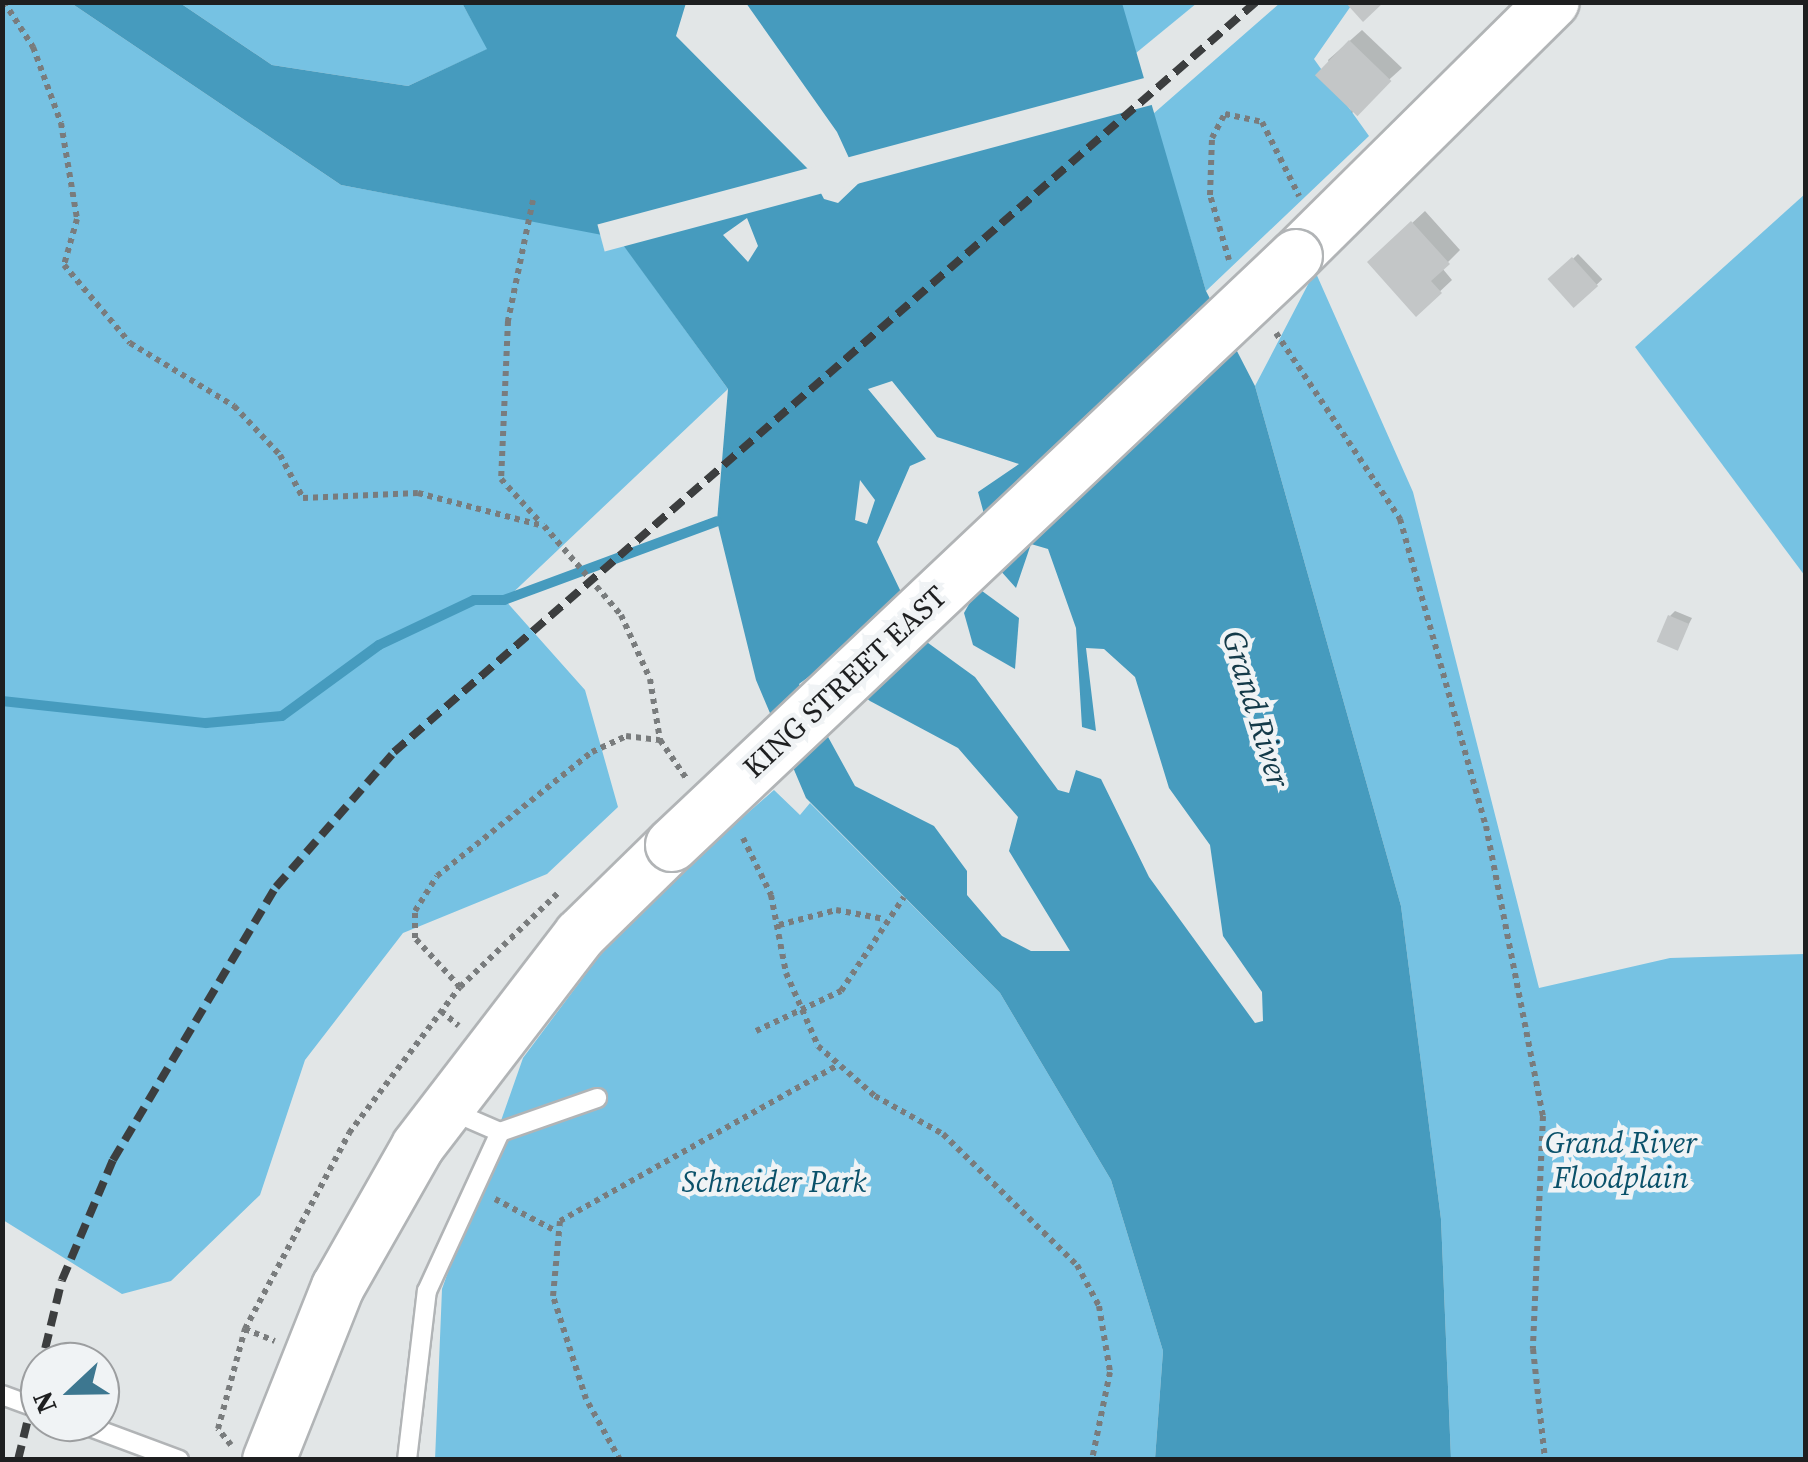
<!DOCTYPE html>
<html>
<head>
<meta charset="utf-8">
<style>
  body { margin:0 }
  #map { position:relative; width:1808px; height:1462px; overflow:hidden; background:#e2e6e7; font-family:"Source Serif 4",serif }
  div>[style] { position:absolute }
  .green>* { inset:0; background:#76c2e3 }
  .water>* { inset:0; background:#469bbe }
  .pier>* { inset:0; background:#e2e6e7; transform-origin:0 0 }
  .shadow>* { inset:0; background:#0003; transform-origin:0 0 }
  .stream>* { height:10px; margin:-5px; padding:0 5px; transform-origin:5px; border-radius:5px; background:#469bbe }
  .building>* { inset:0; background:#c3c6c7; transform-origin:0 0 }
  .path>* { height:6px; margin-top:-3px; transform-origin:0; background:repeating-linear-gradient(90deg,#797c7d 0 5px,transparent 0 10px) }
  .roads { filter:drop-shadow(2px 0 #b1b4b6) drop-shadow(-2px 0 #b1b4b6) drop-shadow(0 2px #b1b4b6) drop-shadow(0 -2px #b1b4b6) }
  .service>* { height:18px; margin:-9px; padding:0 9px; transform-origin:9px; border-radius:9px; background:#fff }
  .secondary>* { height:52px; margin:-26px; padding:0 26px; transform-origin:26px; border-radius:26px; background:#fff }
  .rail>* { height:8px; margin-top:-4px; transform-origin:0; background:repeating-linear-gradient(90deg,#3c3e3f 0 15px,transparent 0 23px) }
  .bridges { filter:drop-shadow(2px 0 #b1b4b6) drop-shadow(-2px 0 #b1b4b6) drop-shadow(0 2px #b1b4b6) drop-shadow(0 -2px #b1b4b6) }
  .secondary-bridge>* { height:52px; margin:-26px; padding:0 26px; transform-origin:26px; border-radius:26px; background:#fff }
  span { translate:-50% -50%; white-space:nowrap; text-align:center; line-height:1.15; -webkit-text-stroke:9px #f0f3f5; paint-order:stroke }
  .street-label { font-size:30px; color:#1e1f20 }
  .park-label { font-size:30px; color:#0a516a; font-style:italic }
  .water-label { font-size:32px; color:#143a49; font-style:italic }
  .frame { position:absolute; inset:0; border:5px solid #1e1f20; pointer-events:none }
  .north { position:absolute; left:20px; top:1342px; width:100px; height:100px; box-sizing:border-box; background:#f0f3f5; border:2px solid #9c9ea0; border-radius:50%; rotate:248deg; font-size:28px; font-weight:700; line-height:40px; text-align:center; color:#1e1f20 }
  .north::after { content:''; display:block; margin:auto; width:35px; height:45px; background:#3d7790; clip-path:polygon(50% 0,100% 100%,50% 72%,0 100%) }
</style>
</head>
<body>
<div id="map">
  <div class="green">
    <div style="clip-path:polygon(1117px 2px,1197px 3px,1136px 53px)"></div>
    <div style="clip-path:polygon(2px 3px,71px 3px,341px 185px,618px 237px,728px 389px,505px 600px,585px 690px,618px 807px,547px 874px,403px 933px,305px 1060px,260px 1195px,171px 1281px,122px 1294px,3px 1220px)"></div>
    <div style="clip-path:polygon(180px 3px,462px 3px,488px 49px,408px 86px,272px 65px)"></div>
    <div style="clip-path:polygon(1280px 3px,1353px 3px,1314px 59px,1369px 136px,1206px 291px,1153px 114px)"></div>
    <div style="clip-path:polygon(1805px 194px,1805px 576px,1635px 347px)"></div>
    <div style="clip-path:polygon(1315px 271px,1413px 492px,1539px 988px,1670px 958px,1805px 954px,1805px 1459px,1451px 1459px,1441px 1219px,1401px 906px,1255px 386px)"></div>
    <div style="clip-path:polygon(774px 790px,800px 815px,810px 803px,1000px 993px,1111px 1180px,1163px 1351px,1155px 1459px,435px 1460px,442px 1289px,523px 1058px,629px 916px)"></div>
  </div>
  <div class="water">
    <div style="clip-path:polygon(evenodd,71px 3px,180px 3px,272px 65px,408px 86px,487px 49px,462px 3px,686px 3px,676px 36px,809px 170px,824px 199px,838px 203px,860px 182px,837px 132px,746px 3px,1122px 3px,1206px 291px,1255px 386px,1401px 906px,1441px 1219px,1451px 1459px,1155px 1459px,1163px 1351px,1111px 1180px,1000px 993px,806px 798px,756px 680px,717px 521px,728px 389px,618px 238px,341px 185px,71px 3px,747px 218px,758px 246px,748px 262px,723px 235px,747px 218px,71px 3px,892px 381px,937px 437px,1019px 464px,978px 492px,999px 569px,1016px 588px,1031px 544px,1048px 549px,1076px 628px,1082px 727px,1096px 731px,1086px 648px,1104px 649px,1135px 677px,1169px 788px,1210px 845px,1223px 936px,1262px 992px,1263px 1021px,1255px 1023px,1149px 877px,1101px 779px,1076px 770px,1069px 793px,1058px 790px,975px 677px,924px 640px,877px 542px,910px 466px,926px 459px,868px 389px,892px 381px,71px 3px,860px 480px,875px 500px,867px 524px,855px 520px,860px 480px,71px 3px,826px 664px,870px 701px,958px 748px,1018px 817px,1009px 851px,1070px 951px,1031px 951px,1002px 936px,967px 895px,967px 871px,934px 826px,855px 786px,799px 684px,826px 664px)"></div>
    <div style="clip-path:polygon(978px 588px,1019px 618px,1015px 669px,973px 645px,964px 613px)"></div>
  </div>
  <div class="pier">
    <div style="left:1148px;top:77px;width:28px;height:570px;rotate:75deg"></div>
  </div>
  <div class="shadow">
    <div style="clip-path:polygon(1362px 30px,1402px 68px,1352px 113px,1328px 60px)"></div>
    <div style="clip-path:polygon(1425px 211px,1460px 250px,1442px 268px,1452px 280px,1416px 314px,1382px 251px)"></div>
    <div style="left:1578px;top:254px;width:35px;height:36px;rotate:46deg"></div>
    <div style="clip-path:polygon(1675px 611px,1692px 618px,1677px 647px,1670px 616px)"></div>
  </div>
  <div class="stream">
    <div style="left:2px;top:701px;width:205px;rotate:6.2deg"></div>
    <div style="left:206px;top:723px;width:76px;rotate:-5.3deg"></div>
    <div style="left:282px;top:716px;width:120px;rotate:-36.2deg"></div>
    <div style="left:379px;top:645px;width:105px;rotate:-25.3deg"></div>
    <div style="left:474px;top:600px;width:30px"></div>
    <div style="left:504px;top:600px;width:227px;rotate:-20.3deg"></div>
  </div>
  <div class="building">
    <div style="clip-path:polygon(1345px 2px,1384px 2px,1363px 22px)"></div>
    <div style="left:1349px;top:40px;width:59px;height:49px;rotate:44deg"></div>
    <div style="clip-path:polygon(1411px 221px,1450px 264px,1431px 281px,1442px 293px,1416px 317px,1367px 262px)"></div>
    <div style="left:1572px;top:257px;width:39px;height:33px;rotate:48deg"></div>
    <div style="left:1668px;top:615px;width:23px;height:29px;rotate:23deg"></div>
  </div>
  <div class="path">
    <div style="left:4px;top:2px;width:54px;rotate:57.2deg"></div>
    <div style="left:33px;top:47px;width:81px;rotate:69.8deg"></div>
    <div style="left:61px;top:123px;width:97px;rotate:80.5deg"></div>
    <div style="left:77px;top:219px;width:48px;rotate:105.8deg"></div>
    <div style="left:64px;top:265px;width:102px;rotate:49.8deg"></div>
    <div style="left:130px;top:343px;width:122px;rotate:31.2deg"></div>
    <div style="left:234px;top:406px;width:67px;rotate:46.8deg"></div>
    <div style="left:280px;top:455px;width:49px;rotate:61.9deg"></div>
    <div style="left:303px;top:498px;width:115px;rotate:-2.5deg"></div>
    <div style="left:418px;top:493px;width:130px;rotate:14.7deg"></div>
    <div style="left:544px;top:526px;width:118px;rotate:49.1deg"></div>
    <div style="left:621px;top:615px;width:70px;rotate:65.6deg"></div>
    <div style="left:650px;top:679px;width:62px;rotate:80.7deg"></div>
    <div style="left:660px;top:740px;width:46px;rotate:55.6deg"></div>
    <div style="left:533px;top:200px;width:124px;rotate:101.7deg"></div>
    <div style="left:508px;top:321px;width:158px;rotate:92.5deg"></div>
    <div style="left:501px;top:479px;width:58px;rotate:47.8deg"></div>
    <div style="left:1229px;top:260px;width:68px;rotate:-106.3deg"></div>
    <div style="left:1210px;top:195px;width:57px;rotate:-88deg"></div>
    <div style="left:1212px;top:138px;width:27px;rotate:-62deg"></div>
    <div style="left:1225px;top:114px;width:38px;rotate:12deg"></div>
    <div style="left:1262px;top:122px;width:83px;rotate:63.4deg"></div>
    <div style="left:1276px;top:333px;width:224px;rotate:56.3deg"></div>
    <div style="left:1400px;top:519px;width:319px;rotate:74.4deg"></div>
    <div style="left:1486px;top:826px;width:296px;rotate:78.9deg"></div>
    <div style="left:1543px;top:1116px;width:233px;rotate:92.5deg"></div>
    <div style="left:1533px;top:1349px;width:112px;rotate:83.8deg"></div>
    <div style="left:743px;top:838px;width:64px;rotate:63.8deg"></div>
    <div style="left:771px;top:895px;width:79px;rotate:79.1deg"></div>
    <div style="left:786px;top:973px;width:80px;rotate:66.3deg"></div>
    <div style="left:818px;top:1046px;width:76px;rotate:41.3deg"></div>
    <div style="left:875px;top:1096px;width:78px;rotate:29.2deg"></div>
    <div style="left:943px;top:1134px;width:187px;rotate:44.4deg"></div>
    <div style="left:1077px;top:1265px;width:47px;rotate:61.8deg"></div>
    <div style="left:1099px;top:1306px;width:67px;rotate:80.5deg"></div>
    <div style="left:1110px;top:1372px;width:90px;rotate:101.6deg"></div>
    <div style="left:779px;top:925px;width:59px;rotate:-14.7deg"></div>
    <div style="left:836px;top:910px;width:49px;rotate:10.6deg"></div>
    <div style="left:460px;top:987px;width:67px;rotate:-132.6deg"></div>
    <div style="left:415px;top:938px;width:27px;rotate:-90deg"></div>
    <div style="left:415px;top:911px;width:41px;rotate:-57.8deg"></div>
    <div style="left:437px;top:876px;width:198px;rotate:-38.7deg"></div>
    <div style="left:592px;top:752px;width:38px;rotate:-25deg"></div>
    <div style="left:626px;top:736px;width:34px;rotate:7deg"></div>
    <div style="left:441px;top:1011px;width:23px;rotate:40deg"></div>
    <div style="left:756px;top:1031px;width:94px;rotate:-25.2deg"></div>
    <div style="left:841px;top:991px;width:113px;rotate:-56.2deg"></div>
    <div style="left:495px;top:1199px;width:69px;rotate:27.7deg"></div>
    <div style="left:245px;top:1329px;width:32px;rotate:22deg"></div>
    <div style="left:231px;top:1445px;width:21px;rotate:-129deg"></div>
    <div style="left:218px;top:1429px;width:104px;rotate:-74.9deg"></div>
    <div style="left:245px;top:1329px;width:222px;rotate:-62deg"></div>
    <div style="left:349px;top:1133px;width:183px;rotate:-52.8deg"></div>
    <div style="left:460px;top:987px;width:137px;rotate:-43.8deg"></div>
    <div style="left:620px;top:1460px;width:70px;rotate:-119.1deg"></div>
    <div style="left:586px;top:1399px;width:108px;rotate:-107.8deg"></div>
    <div style="left:553px;top:1296px;width:75px;rotate:-84.7deg"></div>
    <div style="left:560px;top:1221px;width:317px;rotate:-29.3deg"></div>
  </div>
  <div class="roads">
    <div class="service">
      <div style="left:449px;top:1110px;width:56px;rotate:23.3deg"></div>
      <div style="left:500px;top:1132px;width:103px;rotate:-19.3deg"></div>
      <div style="left:2px;top:1395px;width:40px;rotate:20.2deg"></div>
      <div style="left:77px;top:1422px;width:109px;rotate:20.4deg"></div>
      <div style="left:407px;top:1460px;width:170px;rotate:-83.3deg"></div>
      <div style="left:427px;top:1291px;width:175px;rotate:-65.3deg"></div>
    </div>
    <div class="secondary">
      <div style="left:1296px;top:256px;width:361px;rotate:-44.7deg"></div>
      <div style="left:269px;top:1460px;width:186px;rotate:-68.3deg"></div>
      <div style="left:338px;top:1287px;width:162px;rotate:-60.4deg"></div>
      <div style="left:418px;top:1146px;width:266px;rotate:-52.5deg"></div>
      <div style="left:580px;top:935px;width:129px;rotate:-44.4deg"></div>
    </div>
  </div>
  <div class="rail">
    <div style="left:18px;top:1460px;width:185px;rotate:-76.3deg"></div>
    <div style="left:62px;top:1280px;width:130px;rotate:-67deg"></div>
    <div style="left:113px;top:1160px;width:318px;rotate:-59.2deg"></div>
    <div style="left:276px;top:887px;width:179px;rotate:-48.8deg"></div>
    <div style="left:394px;top:752px;width:1143px;rotate:-41.03deg"></div>
  </div>
  <div class="bridges">
    <div class="secondary-bridge">
      <div style="left:672px;top:845px;width:858px;rotate:-43.35deg"></div>
    </div>
  </div>
  <div class="street-label">
    <span style="left:845px;top:682px;rotate:-43deg">KING STREET EAST</span>
  </div>
  <div class="park-label">
    <span style="left:1621px;top:1160px">Grand River<br>Floodplain</span>
    <span style="left:774px;top:1182px">Schneider Park</span>
  </div>
  <div class="water-label">
    <span style="left:1256px;top:709px;rotate:73deg">Grand River</span>
  </div>
  <div class="frame"></div>
  <div class="north">N</div>
</div>
</body>
</html>
